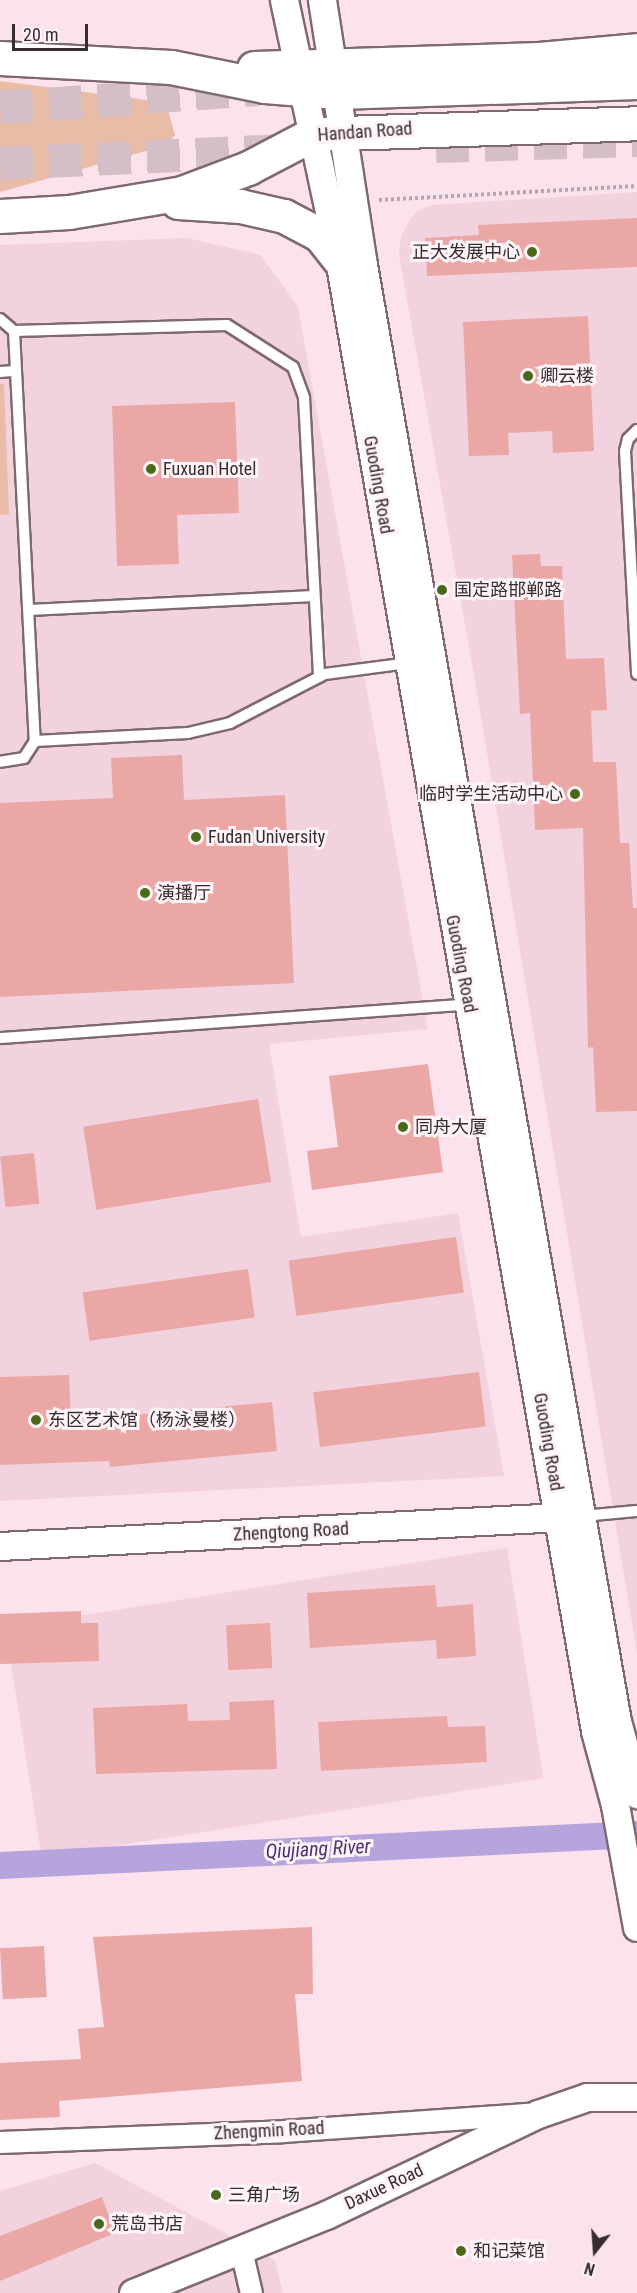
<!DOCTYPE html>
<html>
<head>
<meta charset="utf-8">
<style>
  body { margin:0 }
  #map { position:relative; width:637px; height:2293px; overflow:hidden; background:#fbe2ec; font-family:"Roboto Condensed","Noto Sans SC",sans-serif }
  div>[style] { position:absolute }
  .built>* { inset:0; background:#f2d2df; transform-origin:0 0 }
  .green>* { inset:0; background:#e8bca7 }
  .canal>* { height:27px; margin:-13.5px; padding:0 13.5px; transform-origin:13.5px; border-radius:13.5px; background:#b6a5dc }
  .building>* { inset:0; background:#eba7a6; transform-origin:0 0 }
  .trunk-tunnel>* { height:33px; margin-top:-16.5px; transform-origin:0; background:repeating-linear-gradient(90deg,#d4bec7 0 33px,transparent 0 49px) }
  .path>* { height:4px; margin-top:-2px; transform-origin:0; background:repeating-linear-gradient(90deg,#b8a4ac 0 3px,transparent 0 6px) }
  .roads { filter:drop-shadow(2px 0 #7e6971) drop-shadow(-2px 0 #7e6971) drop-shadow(0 2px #7e6971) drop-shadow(0 -2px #7e6971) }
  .service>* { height:10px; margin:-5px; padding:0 5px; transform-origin:5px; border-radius:5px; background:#fff }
  .minor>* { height:21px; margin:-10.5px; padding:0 10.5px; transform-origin:10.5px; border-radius:10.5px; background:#fff }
  .tertiary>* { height:27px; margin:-13.5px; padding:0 13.5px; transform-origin:13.5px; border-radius:13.5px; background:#fff }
  .primary>* { height:33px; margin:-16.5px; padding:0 16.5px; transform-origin:16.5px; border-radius:16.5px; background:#fff }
  .dots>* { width:16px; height:16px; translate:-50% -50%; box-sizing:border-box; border:3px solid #fef4f8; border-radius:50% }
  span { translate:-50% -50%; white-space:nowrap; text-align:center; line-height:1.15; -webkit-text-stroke:6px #fef4f8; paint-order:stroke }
  .street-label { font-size:18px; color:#372d31 }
  .poi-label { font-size:18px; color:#372d31 }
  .right { translate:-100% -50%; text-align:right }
  .left { translate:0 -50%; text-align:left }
  .water-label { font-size:20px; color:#4c3274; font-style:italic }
  .north { position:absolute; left:565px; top:2221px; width:60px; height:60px; -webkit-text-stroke:4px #fef4f8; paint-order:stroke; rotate:197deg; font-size:16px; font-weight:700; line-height:24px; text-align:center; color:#372d31 }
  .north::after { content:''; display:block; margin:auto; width:21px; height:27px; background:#372d31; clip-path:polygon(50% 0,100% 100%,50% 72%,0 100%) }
  .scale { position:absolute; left:12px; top:24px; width:76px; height:27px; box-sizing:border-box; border:3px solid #372d31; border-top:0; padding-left:8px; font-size:18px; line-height:21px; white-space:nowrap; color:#372d31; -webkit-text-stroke:4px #fef4f8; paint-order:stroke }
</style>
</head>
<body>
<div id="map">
  <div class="built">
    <div style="clip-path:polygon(637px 192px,637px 1653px,474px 675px,399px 255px,401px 236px,411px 218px,418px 210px,433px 205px)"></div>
    <div style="clip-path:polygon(187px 238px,261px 255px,298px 307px,428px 1029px,269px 1044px,301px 1237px,458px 1213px,504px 1476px,0 1501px,0 245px)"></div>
    <div style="left:507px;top:1548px;width:233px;height:508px;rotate:81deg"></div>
    <div style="clip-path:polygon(95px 2163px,275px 2260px,283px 2293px,0 2293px,0 2191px)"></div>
  </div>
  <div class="green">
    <div style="clip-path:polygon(0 81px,154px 101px,167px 107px,175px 135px,167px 145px,0 192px)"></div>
    <div style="clip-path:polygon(0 384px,4px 384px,9px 514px,0 515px)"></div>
  </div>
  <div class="canal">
    <div style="left:0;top:1865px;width:638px;rotate:-2.79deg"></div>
  </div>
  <div class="building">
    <div style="clip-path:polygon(637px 218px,637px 267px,427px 276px,425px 238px,479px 235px,478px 225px)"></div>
    <div style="clip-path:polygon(588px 316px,594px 451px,553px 453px,552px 431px,508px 433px,509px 455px,469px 456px,463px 322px)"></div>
    <div style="clip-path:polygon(235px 402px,239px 513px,177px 515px,179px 564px,117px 566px,112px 406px)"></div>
    <div style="clip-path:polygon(540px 554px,541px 566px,562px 566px,566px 659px,604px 658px,607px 710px,591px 711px,593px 762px,616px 762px,620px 843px,629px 843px,633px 908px,637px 908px,637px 1111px,596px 1112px,593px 1047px,588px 1048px,583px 828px,535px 830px,530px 713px,520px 714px,512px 555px)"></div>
    <div style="clip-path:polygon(182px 755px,184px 800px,285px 795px,294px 983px,0 997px,0 803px,113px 798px,111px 758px)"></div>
    <div style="clip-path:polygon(428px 1064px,443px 1172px,312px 1190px,307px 1151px,338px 1147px,329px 1076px)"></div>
    <div style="left:258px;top:1099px;width:84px;height:177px;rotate:81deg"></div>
    <div style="left:34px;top:1153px;width:51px;height:34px;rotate:84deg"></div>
    <div style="left:456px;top:1237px;width:56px;height:169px;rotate:82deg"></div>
    <div style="left:248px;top:1269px;width:49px;height:167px;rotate:82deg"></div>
    <div style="left:479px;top:1372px;width:55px;height:167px;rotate:83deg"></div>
    <div style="clip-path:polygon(69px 1375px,71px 1421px,272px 1402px,277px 1451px,110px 1467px,109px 1461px,0 1465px,0 1377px)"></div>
    <div style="clip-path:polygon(435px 1585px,437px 1607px,473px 1604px,476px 1656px,437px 1659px,436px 1640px,310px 1648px,307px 1593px)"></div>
    <div style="clip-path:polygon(81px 1611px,81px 1623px,98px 1623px,99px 1661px,0 1664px,0 1614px)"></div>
    <div style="left:270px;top:1623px;width:45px;height:44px;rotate:87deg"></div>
    <div style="clip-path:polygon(274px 1700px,277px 1769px,96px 1774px,93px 1708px,187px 1704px,188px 1721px,230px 1720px,229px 1702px)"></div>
    <div style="clip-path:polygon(447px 1716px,448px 1727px,485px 1726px,487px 1762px,321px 1771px,318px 1722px)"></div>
    <div style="clip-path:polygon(312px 1927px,313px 1994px,295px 1994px,302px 2081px,59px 2101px,60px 2117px,0 2120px,0 2063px,81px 2059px,78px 2029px,104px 2027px,93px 1937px)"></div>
    <div style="left:44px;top:1946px;width:51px;height:44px;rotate:87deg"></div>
    <div style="clip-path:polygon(102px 2197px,115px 2233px,0 2281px,0 2236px)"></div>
  </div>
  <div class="trunk-tunnel">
    <div style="left:0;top:107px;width:259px;rotate:-4deg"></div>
    <div style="left:436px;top:146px;width:201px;rotate:-1.7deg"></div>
    <div style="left:0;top:163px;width:289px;rotate:-2.6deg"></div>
  </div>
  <div class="path">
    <div style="left:379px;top:200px;width:258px;rotate:-3.1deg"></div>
  </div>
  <div class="roads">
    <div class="service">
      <div style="left:0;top:319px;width:18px;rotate:41deg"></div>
      <div style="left:14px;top:331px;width:411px;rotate:87.1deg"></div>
      <div style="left:35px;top:741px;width:20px;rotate:123deg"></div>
      <div style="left:24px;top:758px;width:24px;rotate:171deg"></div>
      <div style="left:14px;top:331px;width:213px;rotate:-1.6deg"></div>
      <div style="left:227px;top:325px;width:78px;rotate:32.5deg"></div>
      <div style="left:293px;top:367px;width:33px;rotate:70deg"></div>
      <div style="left:304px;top:398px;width:279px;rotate:86.9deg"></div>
      <div style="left:0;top:372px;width:16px;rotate:-4deg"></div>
      <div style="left:637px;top:430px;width:13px;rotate:135deg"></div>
      <div style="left:628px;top:439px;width:12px;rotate:104deg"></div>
      <div style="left:625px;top:451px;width:223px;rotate:86.9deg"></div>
      <div style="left:29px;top:610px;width:285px;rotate:-2.8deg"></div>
      <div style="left:35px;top:741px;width:153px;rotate:-3deg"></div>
      <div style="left:188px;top:733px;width:43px;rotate:-13.4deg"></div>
      <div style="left:230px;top:723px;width:107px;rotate:-27.3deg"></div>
      <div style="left:325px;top:674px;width:85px;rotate:-7.5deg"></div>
      <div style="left:0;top:1038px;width:470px;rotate:-4.1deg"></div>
      <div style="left:582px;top:1516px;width:55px;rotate:-5.2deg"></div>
    </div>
    <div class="minor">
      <div style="left:0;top:2142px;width:283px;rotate:-2.2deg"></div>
      <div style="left:283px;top:2131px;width:246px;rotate:-4deg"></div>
      <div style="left:241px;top:2250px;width:44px;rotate:76.9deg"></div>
    </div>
    <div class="tertiary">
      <div style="left:284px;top:0;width:265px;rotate:78deg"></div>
      <div style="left:339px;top:259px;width:1494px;rotate:80.13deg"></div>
      <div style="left:595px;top:1731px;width:77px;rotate:74.9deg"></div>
      <div style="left:615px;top:1805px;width:124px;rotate:79.8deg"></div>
      <div style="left:322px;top:0;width:262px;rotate:81.2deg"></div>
      <div style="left:362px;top:259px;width:1484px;rotate:80.11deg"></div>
      <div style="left:617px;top:1721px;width:76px;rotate:74.7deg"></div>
      <div style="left:0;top:1546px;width:581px;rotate:-2.96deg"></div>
      <div style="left:133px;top:2293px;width:208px;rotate:-22deg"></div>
      <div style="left:326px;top:2215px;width:235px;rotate:-25.5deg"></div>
      <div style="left:538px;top:2114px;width:52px;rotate:-19.1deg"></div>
      <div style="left:587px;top:2097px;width:50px"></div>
    </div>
    <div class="primary">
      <div style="left:0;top:58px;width:171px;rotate:3deg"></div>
      <div style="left:171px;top:67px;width:96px;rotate:11.4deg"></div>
      <div style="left:265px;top:86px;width:73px;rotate:4.7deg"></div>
      <div style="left:338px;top:92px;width:299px;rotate:-1.9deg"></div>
      <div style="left:254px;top:68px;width:285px;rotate:-1.8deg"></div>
      <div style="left:539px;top:59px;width:98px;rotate:-5.2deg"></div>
      <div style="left:178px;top:202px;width:62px;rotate:3.7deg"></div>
      <div style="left:240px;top:206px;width:45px;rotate:12.8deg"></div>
      <div style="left:284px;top:216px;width:41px;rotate:27.8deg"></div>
      <div style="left:320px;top:235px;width:31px;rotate:52deg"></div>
      <div style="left:0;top:216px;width:69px;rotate:-3.3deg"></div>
      <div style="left:69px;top:212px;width:115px;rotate:-9.5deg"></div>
      <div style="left:182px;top:193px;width:71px;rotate:-20.7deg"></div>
      <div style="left:248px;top:168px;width:73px;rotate:-27.6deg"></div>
      <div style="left:313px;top:134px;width:324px;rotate:-1.9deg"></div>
    </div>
  </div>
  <div class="dots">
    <div style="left:532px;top:252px;background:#4b6719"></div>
    <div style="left:528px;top:376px;background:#4b6719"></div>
    <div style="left:151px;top:469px;background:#4b6719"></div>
    <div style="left:442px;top:590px;background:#4b6719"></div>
    <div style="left:575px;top:794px;background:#4b6719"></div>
    <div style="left:196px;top:837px;background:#4b6719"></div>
    <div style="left:145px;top:893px;background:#4b6719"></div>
    <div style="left:403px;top:1127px;background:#4b6719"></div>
    <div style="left:36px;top:1420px;background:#4b6719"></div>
    <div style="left:216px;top:2195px;background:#4b6719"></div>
    <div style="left:99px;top:2224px;background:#4b6719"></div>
    <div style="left:461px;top:2251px;background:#4b6719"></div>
  </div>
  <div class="street-label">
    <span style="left:365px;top:132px;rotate:-4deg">Handan Road</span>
    <span style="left:378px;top:485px;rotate:80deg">Guoding Road</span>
    <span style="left:461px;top:964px;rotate:79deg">Guoding Road</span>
    <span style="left:548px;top:1442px;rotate:80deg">Guoding Road</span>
    <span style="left:291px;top:1532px;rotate:-3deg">Zhengtong Road</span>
    <span style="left:269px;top:2131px;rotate:-3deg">Zhengmin Road</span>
    <span style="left:384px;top:2187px;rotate:-25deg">Daxue Road</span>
  </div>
  <div class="poi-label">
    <span class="right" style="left:520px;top:252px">正大发展中心</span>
    <span class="left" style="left:540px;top:376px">卿云楼</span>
    <span class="left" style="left:163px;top:469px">Fuxuan Hotel</span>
    <span class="left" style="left:454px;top:590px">国定路邯郸路</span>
    <span class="right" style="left:563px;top:794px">临时学生活动中心</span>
    <span class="left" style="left:208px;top:837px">Fudan University</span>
    <span class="left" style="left:157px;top:893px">演播厅</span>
    <span class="left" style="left:415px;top:1127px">同舟大厦</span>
    <span class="left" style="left:48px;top:1420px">东区艺术馆（杨泳曼楼）</span>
    <span class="left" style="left:228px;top:2195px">三角广场</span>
    <span class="left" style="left:111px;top:2224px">荒岛书店</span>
    <span class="left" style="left:473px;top:2251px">和记菜馆</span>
  </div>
  <div class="water-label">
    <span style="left:318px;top:1849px;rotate:-3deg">Qiujiang River</span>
  </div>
  <div class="north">N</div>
  <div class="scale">20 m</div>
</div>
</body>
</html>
